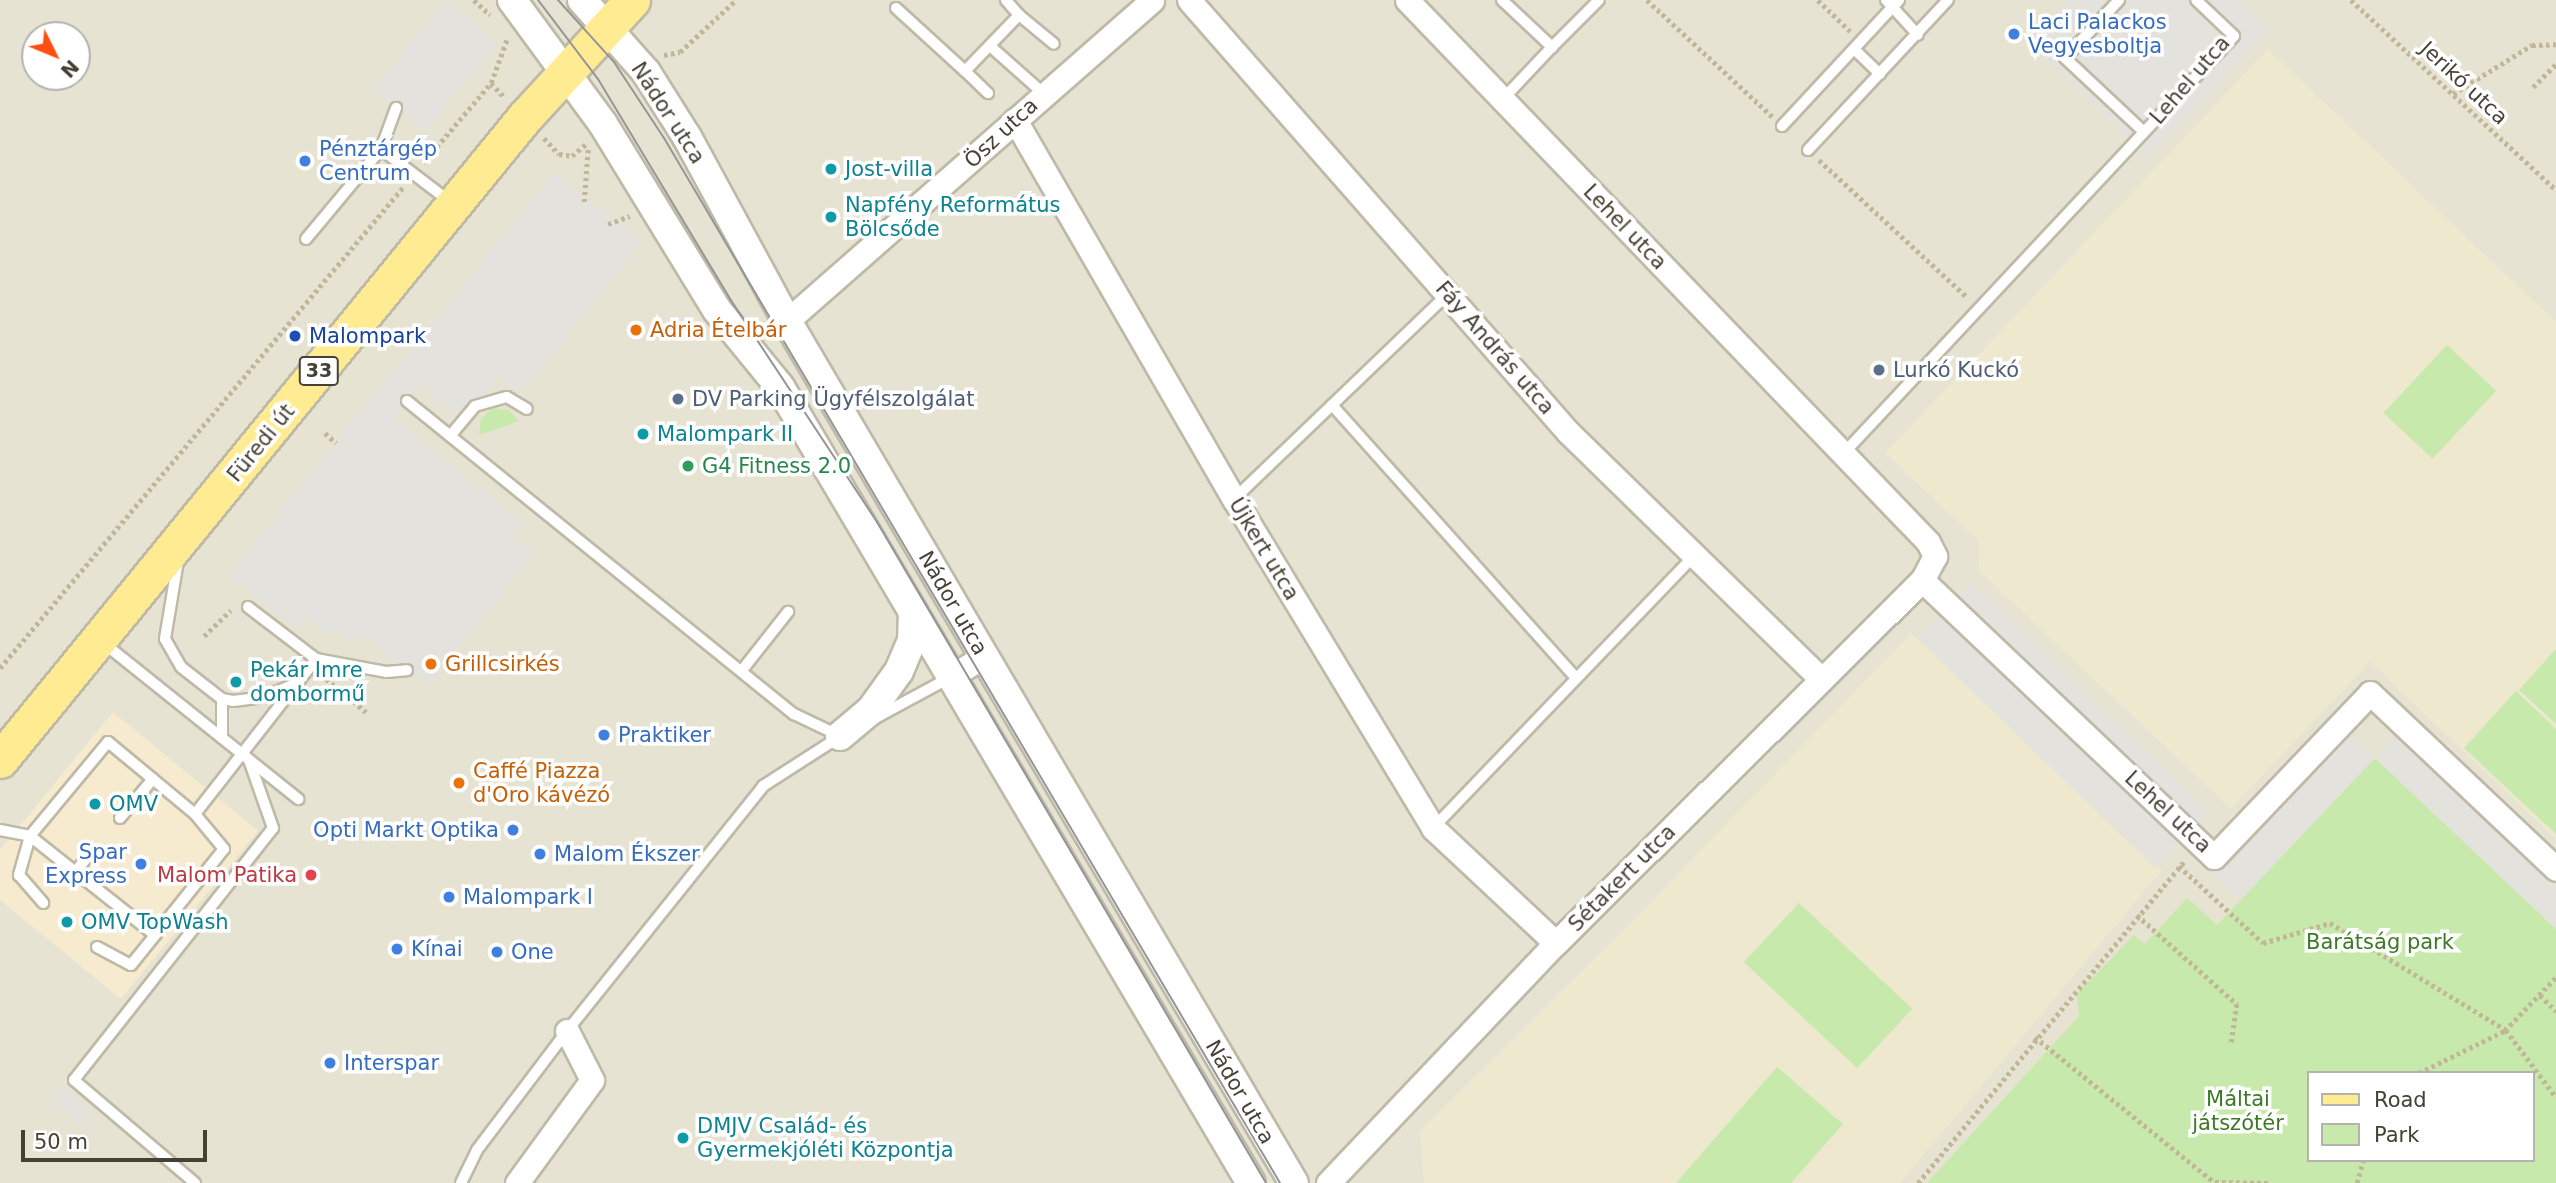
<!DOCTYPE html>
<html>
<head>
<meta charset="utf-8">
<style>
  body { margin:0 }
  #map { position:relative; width:2556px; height:1183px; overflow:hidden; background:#f3f0e5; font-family:"DejaVu Sans",sans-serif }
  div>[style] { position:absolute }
  .residential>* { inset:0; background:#e7e3d3 }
  .commercial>* { inset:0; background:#f6eacf }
  .education>* { inset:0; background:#ede8ce }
  .green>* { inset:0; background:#c7e9ac; transform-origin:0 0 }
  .parking>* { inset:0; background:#e4e2dd; transform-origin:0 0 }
  .path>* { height:4.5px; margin-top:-2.25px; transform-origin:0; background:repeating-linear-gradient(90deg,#c1b798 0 3.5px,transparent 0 7px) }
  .roads { filter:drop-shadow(2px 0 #bfb9a7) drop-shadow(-2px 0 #bfb9a7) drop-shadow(0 2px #bfb9a7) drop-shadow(0 -2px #bfb9a7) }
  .service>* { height:10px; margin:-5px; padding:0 5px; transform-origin:5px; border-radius:5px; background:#fff }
  .minor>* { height:23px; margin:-11.5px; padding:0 11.5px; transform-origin:11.5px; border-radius:11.5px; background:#fff }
  .tertiary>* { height:28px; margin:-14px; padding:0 14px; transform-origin:14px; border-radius:14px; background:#fff }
  .primary>* { height:35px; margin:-17.5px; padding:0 17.5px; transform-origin:17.5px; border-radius:17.5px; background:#ffec92 }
  .tram>* { height:2px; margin:-1px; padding:0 1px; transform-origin:1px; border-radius:1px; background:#959595 }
  .dots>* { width:19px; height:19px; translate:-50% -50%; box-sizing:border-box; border:4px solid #fff; border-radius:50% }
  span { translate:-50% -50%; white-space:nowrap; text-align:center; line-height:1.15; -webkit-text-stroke:7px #fff; paint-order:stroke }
  .shield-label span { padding:2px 5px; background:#fff; border:2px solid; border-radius:5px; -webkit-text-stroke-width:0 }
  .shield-label { font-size:19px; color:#464134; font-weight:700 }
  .shop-label { font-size:21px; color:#366cbe }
  .left { translate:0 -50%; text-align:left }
  .right { translate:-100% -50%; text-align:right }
  .street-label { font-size:21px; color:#464134 }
  .culture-label { font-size:21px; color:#0d838f }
  .food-label { font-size:21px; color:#c56008 }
  .transit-label { font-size:21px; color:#164399 }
  .service-label { font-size:21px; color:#4e5e75 }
  .leisure-label { font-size:21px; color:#27864d }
  .health-label { font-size:21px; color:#be3a42 }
  .park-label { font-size:21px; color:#3c7a25 }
  .legend { position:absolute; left:2307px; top:1071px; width:228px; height:91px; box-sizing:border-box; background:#fff; border:2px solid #b5b3ae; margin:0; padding:9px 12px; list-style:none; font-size:21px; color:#464134 }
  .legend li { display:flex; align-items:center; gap:14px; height:35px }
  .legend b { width:35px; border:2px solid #b5b3ae }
  .north { position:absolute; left:21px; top:21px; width:70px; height:70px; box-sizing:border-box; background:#fff; border:2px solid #b5b3ae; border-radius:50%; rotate:133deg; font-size:19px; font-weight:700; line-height:28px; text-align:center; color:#464134 }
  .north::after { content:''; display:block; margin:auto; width:24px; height:32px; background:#ff4e10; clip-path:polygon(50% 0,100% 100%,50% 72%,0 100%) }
  .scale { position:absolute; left:21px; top:1130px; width:186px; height:32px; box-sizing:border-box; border:4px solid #464134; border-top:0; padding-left:9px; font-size:21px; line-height:24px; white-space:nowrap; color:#464134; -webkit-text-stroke:5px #fff; paint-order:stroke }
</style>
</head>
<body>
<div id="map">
  <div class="residential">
    <div style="clip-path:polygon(evenodd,0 0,2556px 0,2556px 1183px,0 1183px,0 0,35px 35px,77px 35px,77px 77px,35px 77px,35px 35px,0 0,2309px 1073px,2533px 1073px,2533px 1160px,2309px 1160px,2309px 1073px)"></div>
  </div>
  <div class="commercial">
    <div style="clip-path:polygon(113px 712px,258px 831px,121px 999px,0 900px,0 850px)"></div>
  </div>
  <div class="education">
    <div style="clip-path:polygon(2268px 49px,2556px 322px,2556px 839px,2370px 662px,2231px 809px,1979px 571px,1978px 541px,1885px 453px)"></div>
    <div style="clip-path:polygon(1911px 633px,2162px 870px,1900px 1183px,1424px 1183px,1420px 1131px,1642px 911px)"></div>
  </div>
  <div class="green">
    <div style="left:2447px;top:345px;width:67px;height:93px;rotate:43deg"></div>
    <div style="clip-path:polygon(493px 408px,509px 410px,519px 421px,479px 435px,481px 419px)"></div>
    <div style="clip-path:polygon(2556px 649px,2556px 724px,2519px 690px)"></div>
    <div style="clip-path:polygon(2516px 691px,2556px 729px,2556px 834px,2464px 748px)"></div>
    <div style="clip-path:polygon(evenodd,2375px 758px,2556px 929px,2556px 1183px,1927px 1183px,2079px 1016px,2077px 994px,2134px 935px,2145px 944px,2187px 898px,2217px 925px,2375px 758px,2309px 1073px,2533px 1073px,2533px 1160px,2309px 1160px,2309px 1073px)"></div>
    <div style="left:1799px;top:903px;width:155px;height:81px;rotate:43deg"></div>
    <div style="clip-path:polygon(1777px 1067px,1843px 1124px,1791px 1183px,1676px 1183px)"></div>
  </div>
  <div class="parking">
    <div style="left:447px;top:0;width:67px;height:115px;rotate:40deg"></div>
    <div style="clip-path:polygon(2068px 0,2239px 0,2270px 29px,2149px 156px,2028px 42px)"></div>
    <div style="clip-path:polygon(554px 172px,641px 242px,520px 394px,499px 377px,464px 420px,420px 385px,393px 418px,524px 524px,513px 538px,533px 554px,427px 686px,363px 635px,353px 646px,332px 629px,326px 635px,304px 617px,295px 628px,229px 575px)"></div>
    <div style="left:1970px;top:582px;width:332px;height:77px;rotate:44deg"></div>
    <div style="clip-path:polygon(2340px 725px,2375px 758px,2405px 726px,2556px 869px,2556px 929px,2375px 758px,2240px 900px,2205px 867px)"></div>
    <div style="left:61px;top:1086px;width:40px;height:17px;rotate:41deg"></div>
  </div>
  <div class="path">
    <div style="left:474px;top:0;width:22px;rotate:43deg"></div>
    <div style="left:1647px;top:0;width:171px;rotate:42.9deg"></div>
    <div style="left:1818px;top:0;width:45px;rotate:44.1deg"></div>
    <div style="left:2351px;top:0;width:280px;rotate:42.8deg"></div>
    <div style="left:664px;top:55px;width:16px;rotate:-11deg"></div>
    <div style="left:680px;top:52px;width:76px;rotate:-42.9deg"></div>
    <div style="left:491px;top:83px;width:47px;rotate:-70deg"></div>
    <div style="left:2533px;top:87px;width:33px;rotate:-45deg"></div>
    <div style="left:2453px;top:94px;width:93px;rotate:-31.8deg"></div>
    <div style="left:2532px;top:45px;width:24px;rotate:-2deg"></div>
    <div style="left:544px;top:138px;width:22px;rotate:47deg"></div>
    <div style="left:559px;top:154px;width:13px;rotate:9deg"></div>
    <div style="left:572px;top:156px;width:20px;rotate:-41deg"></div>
    <div style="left:1819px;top:160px;width:202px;rotate:42.8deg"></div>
    <div style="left:423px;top:163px;width:105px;rotate:-49.6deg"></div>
    <div style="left:491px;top:83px;width:19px;rotate:47deg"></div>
    <div style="left:584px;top:202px;width:55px;rotate:-85.8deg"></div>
    <div style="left:608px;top:224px;width:23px;rotate:-20deg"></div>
    <div style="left:325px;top:433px;width:15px;rotate:42deg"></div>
    <div style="left:204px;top:636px;width:37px;rotate:-44deg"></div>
    <div style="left:0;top:668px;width:629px;rotate:-50.03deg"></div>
    <div style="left:326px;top:679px;width:52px;rotate:39.5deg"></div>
    <div style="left:2179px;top:866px;width:114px;rotate:42.5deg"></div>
    <div style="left:2263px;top:943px;width:70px;rotate:-16.6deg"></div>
    <div style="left:2330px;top:923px;width:206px;rotate:31.3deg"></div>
    <div style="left:2137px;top:915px;width:134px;rotate:41.7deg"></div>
    <div style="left:2237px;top:1004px;width:41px;rotate:98.3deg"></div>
    <div style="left:2556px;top:978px;width:72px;rotate:133.9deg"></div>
    <div style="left:2506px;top:1030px;width:84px;rotate:53.3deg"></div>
    <div style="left:2540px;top:995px;width:23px;rotate:45deg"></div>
    <div style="left:2035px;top:1037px;width:232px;rotate:39deg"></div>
    <div style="left:2419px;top:1073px;width:97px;rotate:-26.3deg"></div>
    <div style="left:2215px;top:1182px;width:55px;rotate:1deg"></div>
    <div style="left:1918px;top:1183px;width:419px;rotate:-50.4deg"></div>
    <div style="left:2357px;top:1183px;width:24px;rotate:-75deg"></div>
  </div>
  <div class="roads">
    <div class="service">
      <div style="left:1502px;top:0;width:69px;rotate:43.2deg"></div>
      <div style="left:1552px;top:47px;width:66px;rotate:-45deg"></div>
      <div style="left:1886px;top:0;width:47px;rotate:47.6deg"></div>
      <div style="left:2119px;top:0;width:79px;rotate:133deg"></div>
      <div style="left:2065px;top:58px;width:108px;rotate:43.1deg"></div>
      <div style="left:896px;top:8px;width:93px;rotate:42.4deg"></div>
      <div style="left:965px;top:71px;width:78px;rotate:-46deg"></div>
      <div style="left:1019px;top:15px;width:20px;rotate:-131deg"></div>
      <div style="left:1019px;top:15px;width:45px;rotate:39.6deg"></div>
      <div style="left:990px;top:46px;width:72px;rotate:41.6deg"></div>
      <div style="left:1854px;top:49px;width:36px;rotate:44deg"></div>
      <div style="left:965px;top:71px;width:32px;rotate:44deg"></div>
      <div style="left:1502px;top:100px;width:73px;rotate:-46.7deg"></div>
      <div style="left:1782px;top:126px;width:172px;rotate:-47.1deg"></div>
      <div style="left:381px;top:149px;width:86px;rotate:37.4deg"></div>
      <div style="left:1808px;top:150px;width:205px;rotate:-47deg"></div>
      <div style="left:306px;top:239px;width:117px;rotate:-50.2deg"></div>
      <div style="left:381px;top:149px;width:44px;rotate:-69.9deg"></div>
      <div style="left:407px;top:401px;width:498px;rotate:39deg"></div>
      <div style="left:794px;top:714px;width:51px;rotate:25.6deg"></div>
      <div style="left:1332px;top:405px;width:366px;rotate:48.2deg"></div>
      <div style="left:450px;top:436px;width:39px;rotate:-50deg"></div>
      <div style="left:475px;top:406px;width:33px;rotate:-16deg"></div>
      <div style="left:507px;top:397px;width:23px;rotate:31deg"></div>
      <div style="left:1843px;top:454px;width:572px;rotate:-46.91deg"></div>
      <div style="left:2234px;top:36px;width:52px;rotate:-136.5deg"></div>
      <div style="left:1234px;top:499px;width:296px;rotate:-43.8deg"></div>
      <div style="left:178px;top:561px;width:79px;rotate:99.5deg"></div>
      <div style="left:165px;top:639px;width:32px;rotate:60deg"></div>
      <div style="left:181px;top:667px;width:52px;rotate:38deg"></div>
      <div style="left:222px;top:699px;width:11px;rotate:10deg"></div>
      <div style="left:233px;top:701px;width:31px;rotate:-7deg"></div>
      <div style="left:264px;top:697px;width:33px;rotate:-23deg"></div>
      <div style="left:248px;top:607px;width:86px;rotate:37.4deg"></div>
      <div style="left:101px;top:641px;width:253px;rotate:38.7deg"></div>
      <div style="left:743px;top:669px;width:73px;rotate:-51.7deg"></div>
      <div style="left:877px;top:717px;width:82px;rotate:-28.4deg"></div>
      <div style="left:222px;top:738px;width:39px;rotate:-90deg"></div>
      <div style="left:195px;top:814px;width:113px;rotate:-140.4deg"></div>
      <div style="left:108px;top:742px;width:122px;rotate:129.7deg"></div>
      <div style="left:30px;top:836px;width:159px;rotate:38.4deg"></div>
      <div style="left:155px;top:935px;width:110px;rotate:-51.3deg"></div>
      <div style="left:224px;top:849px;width:45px;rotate:-129.6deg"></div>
      <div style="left:195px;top:814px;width:197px;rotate:-52deg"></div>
      <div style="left:316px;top:659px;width:71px;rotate:10.5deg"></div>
      <div style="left:386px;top:672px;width:21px;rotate:-5deg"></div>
      <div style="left:120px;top:818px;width:51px;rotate:-49.8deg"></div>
      <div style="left:1433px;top:828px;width:374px;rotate:-46.2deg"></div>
      <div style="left:0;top:830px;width:31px;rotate:11deg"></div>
      <div style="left:30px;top:836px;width:41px;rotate:105.8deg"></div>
      <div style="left:19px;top:875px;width:37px;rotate:49deg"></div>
      <div style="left:75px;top:872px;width:25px;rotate:-50deg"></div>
      <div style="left:97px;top:947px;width:38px;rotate:28deg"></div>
      <div style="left:131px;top:965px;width:38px;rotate:-51deg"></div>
      <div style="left:195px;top:1183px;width:159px;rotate:-139.6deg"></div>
      <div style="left:74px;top:1080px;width:321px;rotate:-51.7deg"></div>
      <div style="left:273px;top:828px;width:72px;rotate:-109.4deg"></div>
      <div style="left:461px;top:1183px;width:37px;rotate:-64deg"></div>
      <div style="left:477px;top:1150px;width:149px;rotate:-52.9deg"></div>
      <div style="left:567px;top:1031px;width:314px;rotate:-51.3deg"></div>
      <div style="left:763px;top:786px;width:93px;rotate:-32.7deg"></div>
    </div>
    <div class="minor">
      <div style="left:1189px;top:0;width:575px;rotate:48.74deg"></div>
      <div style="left:1568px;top:432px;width:354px;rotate:44.3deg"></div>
      <div style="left:1407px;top:0;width:752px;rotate:46.13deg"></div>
      <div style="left:1928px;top:542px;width:16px;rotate:63deg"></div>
      <div style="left:1935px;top:556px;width:27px;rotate:118deg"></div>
      <div style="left:1922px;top:580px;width:402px;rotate:43.5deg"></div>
      <div style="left:2214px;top:857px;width:226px;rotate:-46.4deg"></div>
      <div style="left:2370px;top:693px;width:256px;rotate:43.4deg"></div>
      <div style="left:1015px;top:120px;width:438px;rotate:60deg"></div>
      <div style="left:1234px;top:499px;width:385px;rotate:58.8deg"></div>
      <div style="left:1433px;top:828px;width:168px;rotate:43.1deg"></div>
      <div style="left:787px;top:321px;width:486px;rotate:-41.3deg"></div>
      <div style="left:952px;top:676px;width:38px;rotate:-32deg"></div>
      <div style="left:517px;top:1183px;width:127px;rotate:-53.9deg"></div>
      <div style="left:592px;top:1080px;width:55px;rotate:-117deg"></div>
      <div style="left:1328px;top:1183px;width:331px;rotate:-46.5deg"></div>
      <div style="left:1556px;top:943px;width:515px;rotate:-44.76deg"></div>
    </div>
    <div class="tertiary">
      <div style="left:512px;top:0;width:154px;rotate:53.7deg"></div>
      <div style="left:603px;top:124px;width:218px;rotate:58.5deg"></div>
      <div style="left:717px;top:310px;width:99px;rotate:50.7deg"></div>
      <div style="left:780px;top:387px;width:925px;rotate:59.39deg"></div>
      <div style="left:582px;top:0;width:96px;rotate:48.4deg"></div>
      <div style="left:646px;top:72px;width:77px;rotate:57.8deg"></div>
      <div style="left:687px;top:137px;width:209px;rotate:61.5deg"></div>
      <div style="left:787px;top:321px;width:1000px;rotate:59.54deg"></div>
      <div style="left:840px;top:736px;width:40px;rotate:-40deg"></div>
      <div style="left:871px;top:710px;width:48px;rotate:-54.3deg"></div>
      <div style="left:899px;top:671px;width:34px;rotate:-67deg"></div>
      <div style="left:912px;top:640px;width:28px;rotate:-88deg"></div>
    </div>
    <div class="primary">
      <div style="left:0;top:760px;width:829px;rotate:-50.78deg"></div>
      <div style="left:524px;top:118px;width:160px;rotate:-47.5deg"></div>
    </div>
  </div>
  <div class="tram">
    <div style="left:538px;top:0;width:99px;rotate:52.8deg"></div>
    <div style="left:598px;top:79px;width:257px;rotate:59deg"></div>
    <div style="left:730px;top:299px;width:267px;rotate:56.6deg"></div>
    <div style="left:877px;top:522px;width:767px;rotate:59.52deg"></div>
    <div style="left:558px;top:0;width:84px;rotate:47.9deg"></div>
    <div style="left:614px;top:62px;width:91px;rotate:56.7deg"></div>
    <div style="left:664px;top:138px;width:1213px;rotate:59.48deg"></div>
  </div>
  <div class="dots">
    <div style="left:2014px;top:34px;background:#3f7fe0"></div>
    <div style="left:305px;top:161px;background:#3f7fe0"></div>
    <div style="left:831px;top:169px;background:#0f9aa8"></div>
    <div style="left:831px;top:217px;background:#0f9aa8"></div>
    <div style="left:636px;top:330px;background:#e8710a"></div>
    <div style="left:295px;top:336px;background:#1a4fb4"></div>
    <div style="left:1879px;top:370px;background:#5c6f8a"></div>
    <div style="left:678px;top:399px;background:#5c6f8a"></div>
    <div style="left:643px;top:434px;background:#0f9aa8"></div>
    <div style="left:688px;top:466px;background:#2e9e5b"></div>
    <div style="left:431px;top:664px;background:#e8710a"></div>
    <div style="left:236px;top:682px;background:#0f9aa8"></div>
    <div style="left:604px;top:735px;background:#3f7fe0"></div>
    <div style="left:459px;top:783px;background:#e8710a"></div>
    <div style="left:95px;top:804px;background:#0f9aa8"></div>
    <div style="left:513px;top:830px;background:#3f7fe0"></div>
    <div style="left:540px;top:854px;background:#3f7fe0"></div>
    <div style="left:141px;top:864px;background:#3f7fe0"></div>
    <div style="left:311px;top:875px;background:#e0444e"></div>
    <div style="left:449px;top:897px;background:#3f7fe0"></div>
    <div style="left:67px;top:922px;background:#0f9aa8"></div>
    <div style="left:397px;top:949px;background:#3f7fe0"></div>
    <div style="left:497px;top:952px;background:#3f7fe0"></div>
    <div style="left:330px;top:1063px;background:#3f7fe0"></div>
    <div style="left:683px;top:1138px;background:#0f9aa8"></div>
  </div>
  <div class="shield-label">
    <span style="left:319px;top:371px">33</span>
  </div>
  <div class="shop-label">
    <span class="left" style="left:2028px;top:34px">Laci Palackos<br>Vegyesboltja</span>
    <span class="left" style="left:319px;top:161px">Pénztárgép<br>Centrum</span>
    <span class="left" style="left:618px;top:735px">Praktiker</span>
    <span class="right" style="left:499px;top:830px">Opti Markt Optika</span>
    <span class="right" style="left:127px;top:864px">Spar<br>Express</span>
    <span class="left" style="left:554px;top:854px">Malom Ékszer</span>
    <span class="left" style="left:463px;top:897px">Malompark I</span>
    <span class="left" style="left:411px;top:949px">Kínai</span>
    <span class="left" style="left:511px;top:952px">One</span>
    <span class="left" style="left:344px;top:1063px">Interspar</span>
  </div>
  <div class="street-label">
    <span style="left:2190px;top:80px;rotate:-49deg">Lehel utca</span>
    <span style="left:2464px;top:83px;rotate:43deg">Jerikó utca</span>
    <span style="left:668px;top:113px;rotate:57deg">Nádor utca</span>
    <span style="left:1001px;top:133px;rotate:-43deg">Ösz utca</span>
    <span style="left:1625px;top:227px;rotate:46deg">Lehel utca</span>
    <span style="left:1495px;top:348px;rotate:49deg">Fáy András utca</span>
    <span style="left:261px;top:443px;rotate:-51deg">Füredi út</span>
    <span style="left:1264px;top:549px;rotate:59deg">Újkert utca</span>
    <span style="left:953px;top:603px;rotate:60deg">Nádor utca</span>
    <span style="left:2168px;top:812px;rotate:43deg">Lehel utca</span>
    <span style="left:1622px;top:878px;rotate:-45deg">Sétakert utca</span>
    <span style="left:1240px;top:1092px;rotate:60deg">Nádor utca</span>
  </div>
  <div class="culture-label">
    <span class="left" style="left:845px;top:169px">Jost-villa</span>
    <span class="left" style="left:845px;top:217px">Napfény Református<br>Bölcsőde</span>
    <span class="left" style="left:657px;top:434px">Malompark II</span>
    <span class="left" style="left:250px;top:682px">Pekár Imre<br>dombormű</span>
    <span class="left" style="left:109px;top:804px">OMV</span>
    <span class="left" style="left:81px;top:922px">OMV TopWash</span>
    <span class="left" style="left:697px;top:1138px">DMJV Család- és<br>Gyermekjóléti Központja</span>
  </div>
  <div class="food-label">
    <span class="left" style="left:650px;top:330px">Adria Ételbár</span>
    <span class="left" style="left:445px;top:664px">Grillcsirkés</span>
    <span class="left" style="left:473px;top:783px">Caffé Piazza<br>d'Oro kávézó</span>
  </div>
  <div class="transit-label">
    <span class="left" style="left:309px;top:336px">Malompark</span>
  </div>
  <div class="service-label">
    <span class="left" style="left:1893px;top:370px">Lurkó Kuckó</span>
    <span class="left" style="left:692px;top:399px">DV Parking Ügyfélszolgálat</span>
  </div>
  <div class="leisure-label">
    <span class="left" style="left:702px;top:466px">G4 Fitness 2.0</span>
  </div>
  <div class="health-label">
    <span class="right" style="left:297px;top:875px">Malom Patika</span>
  </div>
  <div class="park-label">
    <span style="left:2380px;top:942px">Barátság park</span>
    <span style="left:2238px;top:1111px">Máltai<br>játszótér</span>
  </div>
  <ul class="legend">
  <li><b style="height:9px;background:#ffec92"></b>Road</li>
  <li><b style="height:19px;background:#c7e9ac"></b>Park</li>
  </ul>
  <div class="north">N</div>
  <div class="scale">50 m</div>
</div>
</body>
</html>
